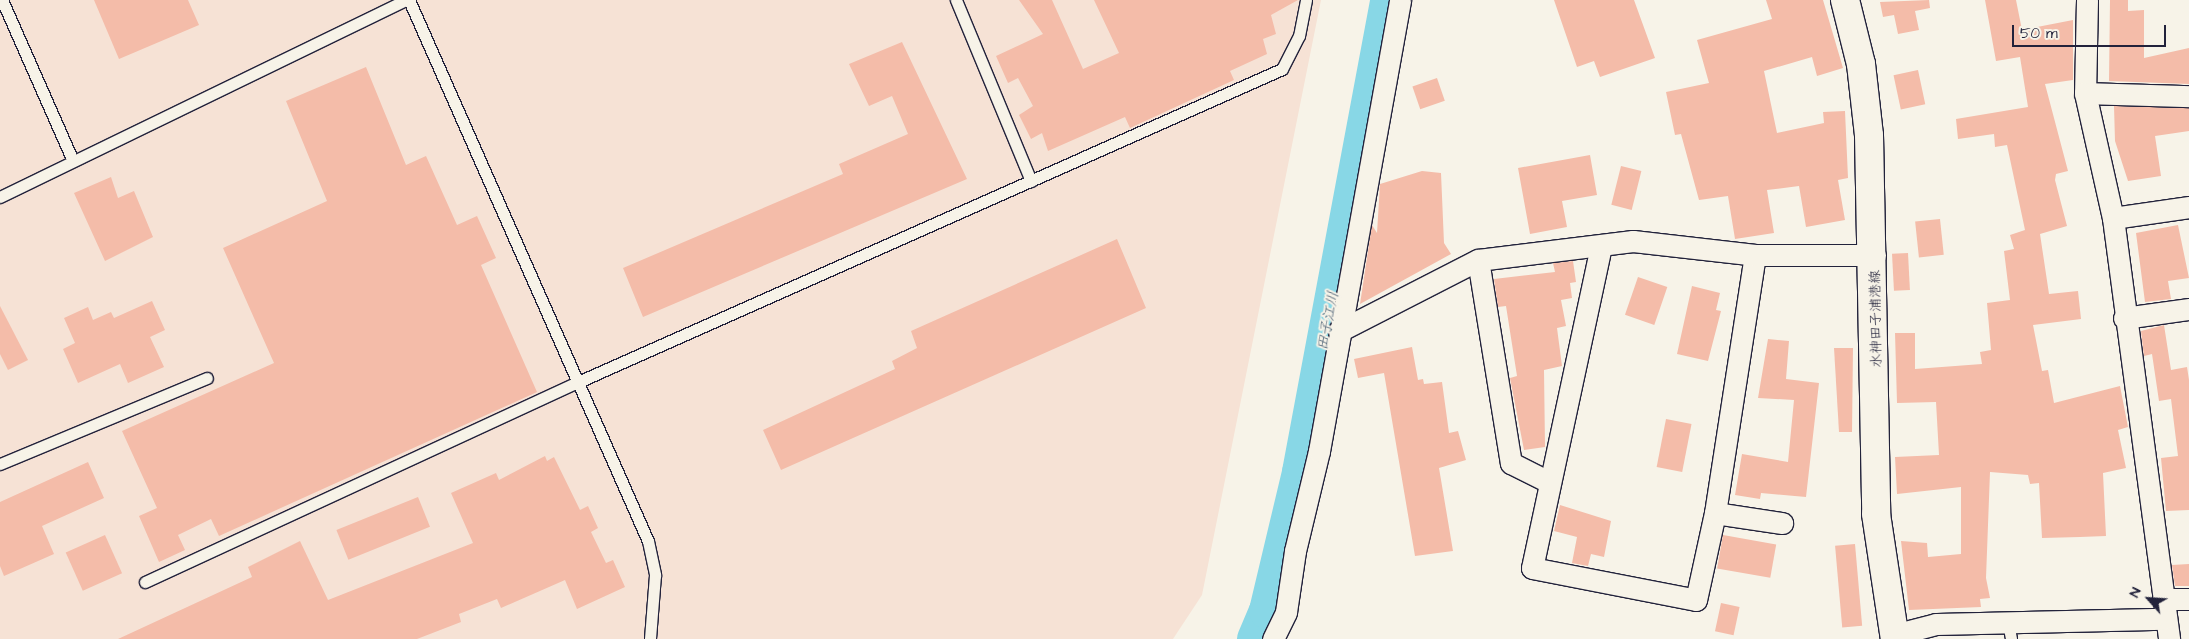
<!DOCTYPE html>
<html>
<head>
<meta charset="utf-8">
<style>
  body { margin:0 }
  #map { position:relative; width:2189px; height:639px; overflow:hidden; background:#f7f3e8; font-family:"Architects Daughter","Klee One",sans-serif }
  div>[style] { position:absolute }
  .built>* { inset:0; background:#f6e2d5 }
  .river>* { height:36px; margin:-18px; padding:0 18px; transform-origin:18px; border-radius:18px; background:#88d7e6 }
  .building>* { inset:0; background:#f4bca9; transform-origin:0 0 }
  .roads { filter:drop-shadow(1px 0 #22223b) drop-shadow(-1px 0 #22223b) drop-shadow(0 1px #22223b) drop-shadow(0 -1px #22223b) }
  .lane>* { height:11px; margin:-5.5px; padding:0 5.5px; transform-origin:5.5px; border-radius:5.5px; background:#f7f3e8 }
  .street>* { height:21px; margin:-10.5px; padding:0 10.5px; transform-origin:10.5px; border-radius:10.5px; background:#f7f3e8 }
  .secondary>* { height:28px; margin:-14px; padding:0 14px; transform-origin:14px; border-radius:14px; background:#f7f3e8 }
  span { translate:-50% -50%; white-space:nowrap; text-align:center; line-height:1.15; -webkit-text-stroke:4px #f7f3e8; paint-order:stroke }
  .street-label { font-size:14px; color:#22223b }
  .water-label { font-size:15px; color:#41586e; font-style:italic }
  .north { position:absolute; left:2124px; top:574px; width:50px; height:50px; -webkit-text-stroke:4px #f7f3e8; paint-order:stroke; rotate:296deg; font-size:14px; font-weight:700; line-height:20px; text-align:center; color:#22223b }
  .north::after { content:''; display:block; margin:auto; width:18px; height:22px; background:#22223b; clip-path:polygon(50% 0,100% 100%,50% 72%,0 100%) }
  .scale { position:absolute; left:2012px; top:25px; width:154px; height:22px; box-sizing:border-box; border:2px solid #22223b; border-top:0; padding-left:6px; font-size:15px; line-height:18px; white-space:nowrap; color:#22223b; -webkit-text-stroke:4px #f7f3e8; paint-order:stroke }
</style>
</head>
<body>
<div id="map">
  <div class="built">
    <div style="clip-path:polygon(0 0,1321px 0,1202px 595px,1173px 639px,0 639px)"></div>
  </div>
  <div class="river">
    <div style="left:1255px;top:639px;width:30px;rotate:-67deg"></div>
    <div style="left:1267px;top:611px;width:143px;rotate:-76.6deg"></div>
    <div style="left:1300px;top:472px;width:480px;rotate:-79.4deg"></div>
  </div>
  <div class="building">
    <div style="clip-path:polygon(94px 0,188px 0,199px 25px,119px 59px)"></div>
    <div style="clip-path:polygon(1019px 0,1052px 0,1083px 69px,1119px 53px,1094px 0,1298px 0,1271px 15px,1276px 34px,1263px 39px,1267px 54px,1230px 71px,1234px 80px,1130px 128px,1125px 117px,1048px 151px,1042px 133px,1031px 139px,1019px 115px,1033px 106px,1018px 78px,1008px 83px,996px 56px,1043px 34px)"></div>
    <div style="clip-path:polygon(1554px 0,1634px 0,1655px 58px,1600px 77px,1594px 61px,1577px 67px)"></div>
    <div style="clip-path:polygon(1766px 0,1823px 0,1843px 68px,1817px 76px,1812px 57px,1764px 71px,1777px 133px,1824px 123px,1823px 112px,1845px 111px,1848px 178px,1838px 180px,1845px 220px,1806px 227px,1799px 186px,1767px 190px,1774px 233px,1735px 239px,1728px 196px,1699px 200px,1681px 134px,1675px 135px,1666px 92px,1709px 83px,1697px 40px,1772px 19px)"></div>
    <div style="clip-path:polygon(1929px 0,1930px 8px,1915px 11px,1919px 30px,1898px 34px,1894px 15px,1883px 17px,1880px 2px)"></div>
    <div style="clip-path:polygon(1985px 0,2016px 0,2022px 30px,2073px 20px,2073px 80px,2045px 84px,2068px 171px,2056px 174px,2055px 180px,2067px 226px,2040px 234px,2049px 294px,2078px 291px,2081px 319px,2033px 325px,2042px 371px,2048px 370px,2054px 403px,2120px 386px,2128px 427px,2118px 430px,2126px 468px,2103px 473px,2106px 536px,2080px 537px,2042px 538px,2039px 483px,2030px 484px,2028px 475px,1990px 472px,1986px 578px,1990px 598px,1980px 599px,1981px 607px,1909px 610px,1901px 541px,1927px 543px,1928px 557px,1961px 554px,1961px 487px,1897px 494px,1895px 457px,1939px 455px,1936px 402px,1897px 403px,1895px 333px,1915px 333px,1915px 369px,1982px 364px,1980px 352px,1991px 350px,1987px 303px,2010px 300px,2004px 251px,2014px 249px,2010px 235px,2025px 230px,2007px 145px,1995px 147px,1994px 134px,1958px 139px,1956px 119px,2028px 107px,2020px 57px,1996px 61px)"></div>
    <div style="clip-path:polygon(2110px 0,2128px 0,2128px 11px,2144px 10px,2144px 58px,2189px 48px,2189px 84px,2109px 81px)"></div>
    <div style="clip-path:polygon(902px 42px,967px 179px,643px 317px,623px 268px,843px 174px,839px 164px,908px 134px,892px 96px,869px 106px,849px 64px)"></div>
    <div style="clip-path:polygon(366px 67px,406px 165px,426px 156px,457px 225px,477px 216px,496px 258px,481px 265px,537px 392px,219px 536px,211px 519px,178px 535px,185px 550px,159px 562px,139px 516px,157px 508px,122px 431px,274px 363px,223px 248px,327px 201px,286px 101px)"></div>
    <div style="left:1918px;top:70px;width:35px;height:25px;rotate:78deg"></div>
    <div style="left:1437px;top:78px;width:24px;height:26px;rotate:71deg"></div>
    <div style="clip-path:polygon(2114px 106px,2189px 108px,2189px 131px,2155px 136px,2161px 176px,2128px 181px,2115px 141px)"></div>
    <div style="clip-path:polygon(1590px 155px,1597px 195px,1562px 201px,1567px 227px,1530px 234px,1518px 168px)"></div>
    <div style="left:1621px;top:166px;width:21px;height:40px;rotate:14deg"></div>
    <div style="clip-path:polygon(1422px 171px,1441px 173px,1444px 243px,1451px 254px,1360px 304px,1372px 225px,1377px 233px,1380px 184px)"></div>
    <div style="clip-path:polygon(111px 177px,118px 198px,134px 191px,153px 237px,105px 261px,74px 193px)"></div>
    <div style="left:1940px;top:219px;width:36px;height:25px;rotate:84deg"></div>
    <div style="clip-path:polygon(2178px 225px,2189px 278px,2168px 281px,2171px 299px,2145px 302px,2136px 233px)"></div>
    <div style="clip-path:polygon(1117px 239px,1146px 308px,781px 470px,763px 430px,895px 369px,892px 361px,917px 348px,911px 331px)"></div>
    <div style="left:1908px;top:253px;width:37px;height:16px;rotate:87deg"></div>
    <div style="clip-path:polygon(1573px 261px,1576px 282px,1570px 283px,1572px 298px,1561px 300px,1566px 326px,1557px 328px,1562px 366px,1544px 370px,1545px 447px,1524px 450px,1510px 378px,1517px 376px,1506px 306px,1498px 307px,1494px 279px,1555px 272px,1553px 263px)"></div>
    <div style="left:1638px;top:277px;width:31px;height:40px;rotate:19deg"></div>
    <div style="clip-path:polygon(1692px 286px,1720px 293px,1716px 310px,1721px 311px,1708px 361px,1677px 354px)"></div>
    <div style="clip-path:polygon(152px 301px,165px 330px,150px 337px,164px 367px,128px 383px,120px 364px,78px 383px,63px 349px,75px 343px,64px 318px,88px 307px,93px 320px,111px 312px,114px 318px)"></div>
    <div style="clip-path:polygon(0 306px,28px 360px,8px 370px,0 354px)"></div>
    <div style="clip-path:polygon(2164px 325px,2171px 370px,2187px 367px,2189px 380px,2189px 510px,2166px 511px,2161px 458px,2178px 456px,2171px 399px,2159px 401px,2152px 354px,2144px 356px,2141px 331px)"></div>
    <div style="clip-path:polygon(1768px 339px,1789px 341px,1786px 379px,1819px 383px,1806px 497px,1761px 493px,1760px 499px,1735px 495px,1742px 454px,1788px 462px,1794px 400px,1758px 398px)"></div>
    <div style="clip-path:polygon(1412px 347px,1418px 380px,1423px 379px,1424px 384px,1442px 382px,1449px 433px,1458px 431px,1466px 460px,1439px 468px,1453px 551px,1415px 556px,1384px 373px,1358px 378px,1354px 359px)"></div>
    <div style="clip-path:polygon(1834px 348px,1853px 348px,1852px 432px,1839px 432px)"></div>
    <div style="left:1666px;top:419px;width:26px;height:49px;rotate:11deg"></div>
    <div style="clip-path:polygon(545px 456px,547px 461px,554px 457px,580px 510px,588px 506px,598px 528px,591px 532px,606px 563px,613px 560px,625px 587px,577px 609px,565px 580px,501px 608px,497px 599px,459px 614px,461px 622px,417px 639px,118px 639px,252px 577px,248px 567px,300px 541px,328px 600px,473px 543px,451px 493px,496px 473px,499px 480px)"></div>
    <div style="clip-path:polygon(88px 462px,104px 498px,42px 526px,54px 554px,4px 576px,0 566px,0 502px)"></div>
    <div style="left:418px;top:497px;width:32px;height:88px;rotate:68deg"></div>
    <div style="clip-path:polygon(1560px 505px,1611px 521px,1604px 557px,1591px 554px,1588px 566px,1572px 563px,1577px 537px,1554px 531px)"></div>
    <div style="left:105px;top:535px;width:42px;height:43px;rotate:66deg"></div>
    <div style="left:1723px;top:535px;width:54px;height:34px;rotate:10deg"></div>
    <div style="left:1855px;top:544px;width:82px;height:20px;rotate:85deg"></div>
    <div style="clip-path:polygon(2189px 564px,2189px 586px,2175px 586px,2172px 565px)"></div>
    <div style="left:1721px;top:603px;width:19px;height:29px;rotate:12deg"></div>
  </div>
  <div class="roads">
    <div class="lane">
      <div style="left:2px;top:0;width:176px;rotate:66.2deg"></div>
      <div style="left:409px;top:0;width:591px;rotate:66.17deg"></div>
      <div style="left:648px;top:541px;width:35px;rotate:78deg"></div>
      <div style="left:655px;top:575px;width:64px;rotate:94.5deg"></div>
      <div style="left:956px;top:0;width:196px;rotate:67.5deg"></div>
      <div style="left:0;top:197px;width:451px;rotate:-25.9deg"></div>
      <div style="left:0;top:464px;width:224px;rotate:-22.6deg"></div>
      <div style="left:145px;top:582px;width:477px;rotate:-24.8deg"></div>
      <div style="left:578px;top:382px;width:770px;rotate:-23.97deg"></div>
      <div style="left:1282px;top:69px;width:37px;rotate:-63deg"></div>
      <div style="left:1299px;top:36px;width:37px;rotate:-79deg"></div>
      <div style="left:2008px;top:623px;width:16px;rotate:79deg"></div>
    </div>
    <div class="street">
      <div style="left:2087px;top:0;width:93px;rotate:91.2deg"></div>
      <div style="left:2085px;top:93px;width:128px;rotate:77.4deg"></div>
      <div style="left:2113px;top:218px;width:425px;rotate:82.4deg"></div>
      <div style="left:2085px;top:93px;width:104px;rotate:1.7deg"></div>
      <div style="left:2113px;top:218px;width:77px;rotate:-8.2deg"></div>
      <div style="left:1601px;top:246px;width:329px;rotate:102.1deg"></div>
      <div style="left:1532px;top:568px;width:167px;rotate:11deg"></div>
      <div style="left:1696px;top:600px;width:89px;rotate:-77.7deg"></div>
      <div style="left:1715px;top:513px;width:261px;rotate:-81.2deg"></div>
      <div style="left:1478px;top:260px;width:206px;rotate:80.8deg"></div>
      <div style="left:1511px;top:463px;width:42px;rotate:26.6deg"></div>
      <div style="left:2124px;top:318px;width:66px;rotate:-7.9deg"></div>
      <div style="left:1339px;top:331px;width:156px;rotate:-27.1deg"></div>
      <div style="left:1478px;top:260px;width:156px;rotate:-7deg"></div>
      <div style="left:1633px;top:241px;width:123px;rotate:6.5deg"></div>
      <div style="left:1755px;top:255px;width:120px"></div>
      <div style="left:1715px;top:513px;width:68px;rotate:8.5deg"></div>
      <div style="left:2163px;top:599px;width:26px"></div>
      <div style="left:1894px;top:635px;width:43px;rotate:-14.7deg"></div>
      <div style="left:1936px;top:624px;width:228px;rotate:-1.3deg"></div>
      <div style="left:1273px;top:639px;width:30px;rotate:-64deg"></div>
      <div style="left:1286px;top:612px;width:62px;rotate:-81.6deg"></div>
      <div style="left:1295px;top:551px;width:103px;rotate:-76.5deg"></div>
      <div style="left:1319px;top:451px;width:458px;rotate:-79.8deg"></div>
    </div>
    <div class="secondary">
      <div style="left:1845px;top:0;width:66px;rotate:76deg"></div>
      <div style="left:1861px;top:64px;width:71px;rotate:83.6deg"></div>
      <div style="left:1869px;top:135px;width:379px;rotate:88.9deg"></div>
      <div style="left:1876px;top:514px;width:126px;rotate:81.4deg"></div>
    </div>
  </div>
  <div class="street-label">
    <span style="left:1876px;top:319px;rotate:-91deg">水神田子浦港線</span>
  </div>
  <div class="water-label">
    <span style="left:1328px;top:321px;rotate:-79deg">田子江川</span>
  </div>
  <div class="north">N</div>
  <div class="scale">50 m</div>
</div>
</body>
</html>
